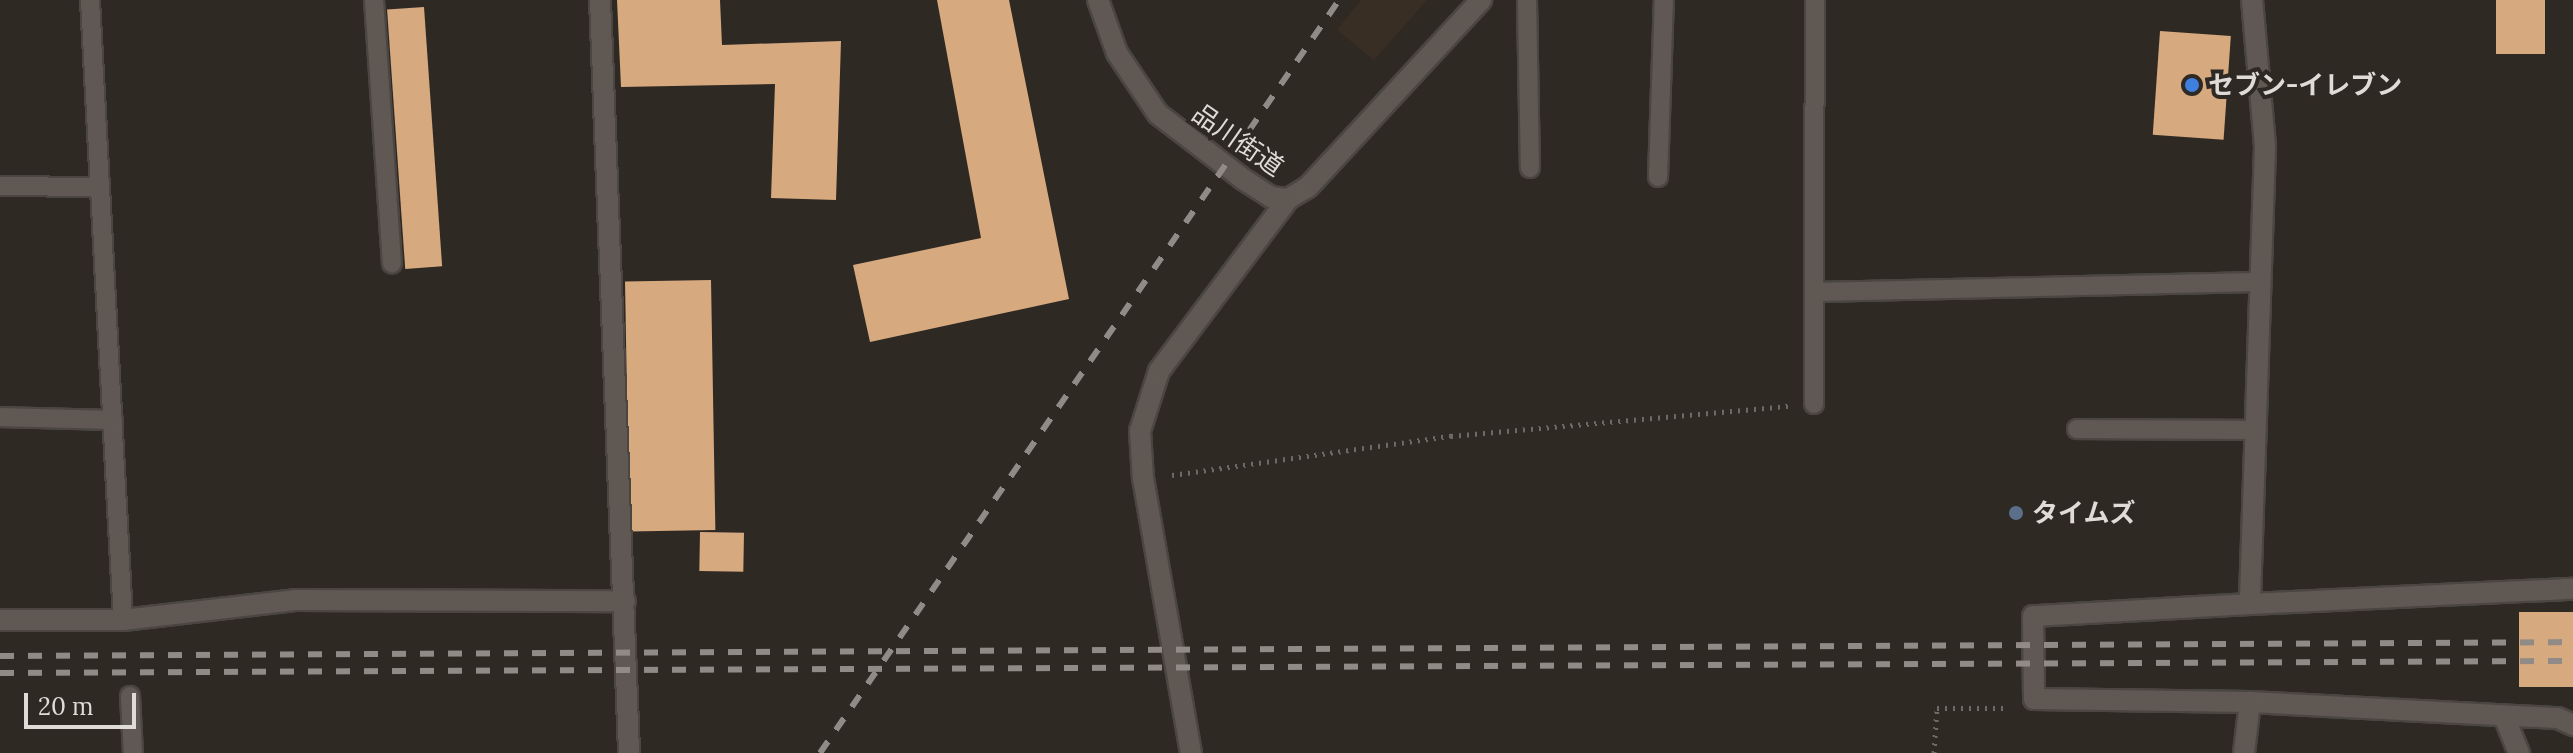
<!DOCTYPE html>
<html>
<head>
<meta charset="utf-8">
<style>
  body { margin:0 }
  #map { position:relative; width:2573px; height:753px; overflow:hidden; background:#2f2924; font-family:Lora,"Noto Sans JP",serif }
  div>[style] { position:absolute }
  .built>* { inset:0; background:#392e24 }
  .building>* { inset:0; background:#d7a97f; transform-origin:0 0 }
  .path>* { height:5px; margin-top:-2.5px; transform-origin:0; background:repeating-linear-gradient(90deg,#6e6964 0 2px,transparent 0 8px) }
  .roads { filter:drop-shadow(2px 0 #4b4642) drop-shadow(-2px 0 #4b4642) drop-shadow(0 2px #4b4642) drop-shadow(0 -2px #4b4642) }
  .service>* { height:18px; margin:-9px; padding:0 9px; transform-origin:9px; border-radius:9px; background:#605953 }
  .minor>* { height:20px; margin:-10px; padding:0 10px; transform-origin:10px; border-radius:10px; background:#605953 }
  .rail>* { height:6px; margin-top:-3px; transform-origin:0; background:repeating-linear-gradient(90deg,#908b86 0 14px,transparent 0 28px) }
  .dots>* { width:22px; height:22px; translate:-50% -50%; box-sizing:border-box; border:4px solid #2f2924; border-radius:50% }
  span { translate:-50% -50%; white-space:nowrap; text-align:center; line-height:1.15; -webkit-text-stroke:8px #2f2924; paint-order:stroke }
  .poi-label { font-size:26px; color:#dfdbd7; font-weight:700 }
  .left { translate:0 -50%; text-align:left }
  .street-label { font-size:26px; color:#dfdbd7 }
  .scale { position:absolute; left:24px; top:693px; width:112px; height:36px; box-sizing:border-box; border:4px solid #dfdbd7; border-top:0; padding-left:10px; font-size:24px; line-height:28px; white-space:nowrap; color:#dfdbd7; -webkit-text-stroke:6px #2f2924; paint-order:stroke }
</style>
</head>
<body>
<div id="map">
  <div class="built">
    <div style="clip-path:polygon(1361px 0,1427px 0,1374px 60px,1337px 30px)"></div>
  </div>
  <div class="building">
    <div style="clip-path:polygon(617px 0,720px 0,722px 45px,841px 41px,836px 200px,771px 198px,775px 84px,621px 87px)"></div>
    <div style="clip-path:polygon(937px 0,1009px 0,1069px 299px,870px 342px,853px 265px,981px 238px)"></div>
    <div style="left:2496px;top:0;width:49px;height:54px"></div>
    <div style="left:424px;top:7px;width:260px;height:37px;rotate:86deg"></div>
    <div style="left:2160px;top:31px;width:71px;height:104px;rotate:4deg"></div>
    <div style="left:711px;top:280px;width:250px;height:86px;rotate:89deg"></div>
    <div style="left:700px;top:532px;width:44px;height:39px;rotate:1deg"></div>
    <div style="left:2519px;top:612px;width:54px;height:75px"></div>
  </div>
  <div class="path">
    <div style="left:1172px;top:475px;width:282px;rotate:-8deg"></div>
    <div style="left:1451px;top:436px;width:339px;rotate:-5.1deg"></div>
    <div style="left:1934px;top:753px;width:45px;rotate:-86.2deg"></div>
    <div style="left:1937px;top:708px;width:70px"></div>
  </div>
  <div class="roads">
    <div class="service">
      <div style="left:90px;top:0;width:621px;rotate:86.95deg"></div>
      <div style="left:374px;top:0;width:264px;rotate:86.1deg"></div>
      <div style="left:1527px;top:0;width:168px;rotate:89deg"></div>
      <div style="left:1658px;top:177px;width:177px;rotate:-88.1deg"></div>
      <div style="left:0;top:186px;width:100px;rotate:0.6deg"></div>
      <div style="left:1815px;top:292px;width:444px;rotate:-1.3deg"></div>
      <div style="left:1814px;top:404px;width:404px;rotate:-89.9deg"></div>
      <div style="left:0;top:417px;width:113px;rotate:1.5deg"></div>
      <div style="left:2077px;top:429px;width:178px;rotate:0.3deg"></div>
      <div style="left:130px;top:696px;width:57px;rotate:87deg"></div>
    </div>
    <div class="minor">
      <div style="left:600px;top:0;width:754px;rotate:87.79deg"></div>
      <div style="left:1098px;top:0;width:56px;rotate:70.3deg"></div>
      <div style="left:1117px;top:53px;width:73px;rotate:56.1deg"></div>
      <div style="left:1158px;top:114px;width:107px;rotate:37.4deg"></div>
      <div style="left:1243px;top:179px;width:33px;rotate:33deg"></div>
      <div style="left:1271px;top:197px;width:17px;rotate:7deg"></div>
      <div style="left:1288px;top:199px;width:23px;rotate:-31deg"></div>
      <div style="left:1308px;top:187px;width:255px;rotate:-47.2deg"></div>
      <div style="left:2252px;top:0;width:148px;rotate:84.9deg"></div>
      <div style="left:2265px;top:147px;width:457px;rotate:91.9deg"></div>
      <div style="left:2250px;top:604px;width:323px;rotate:-2.7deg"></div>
      <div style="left:2250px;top:604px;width:217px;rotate:176.8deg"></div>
      <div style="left:2033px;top:616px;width:83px;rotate:89.3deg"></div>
      <div style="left:2034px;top:699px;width:216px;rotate:0.8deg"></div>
      <div style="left:2250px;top:702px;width:308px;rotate:3deg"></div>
      <div style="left:2558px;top:718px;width:17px;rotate:25deg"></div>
      <div style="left:0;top:620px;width:123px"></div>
      <div style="left:123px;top:620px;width:173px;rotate:-6.6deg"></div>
      <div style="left:295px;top:600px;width:330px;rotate:0.2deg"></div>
      <div style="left:2504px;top:716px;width:40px;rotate:68deg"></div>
      <div style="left:1191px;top:753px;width:278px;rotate:-99.9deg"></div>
      <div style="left:1143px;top:479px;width:48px;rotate:-93.6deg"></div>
      <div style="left:1140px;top:431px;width:63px;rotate:-72.4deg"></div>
      <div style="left:1159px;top:371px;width:215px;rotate:-53.1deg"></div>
      <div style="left:2244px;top:753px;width:51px;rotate:-83.3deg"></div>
    </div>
  </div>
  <div class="rail">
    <div style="left:0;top:656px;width:2573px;rotate:-0.31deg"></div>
    <div style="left:0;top:673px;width:2573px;rotate:-0.27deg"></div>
    <div style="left:820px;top:753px;width:915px;rotate:-55.42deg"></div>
  </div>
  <div class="dots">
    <div style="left:2192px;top:85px;background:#3f7fe0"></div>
    <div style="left:2016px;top:513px;background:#5c6f8a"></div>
  </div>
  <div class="poi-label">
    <span class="left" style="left:2208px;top:85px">セブン-イレブン</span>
    <span class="left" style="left:2032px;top:513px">タイムズ</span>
  </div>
  <div class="street-label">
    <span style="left:1238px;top:140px;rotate:35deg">品川街道</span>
  </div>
  <div class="scale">20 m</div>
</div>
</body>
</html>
